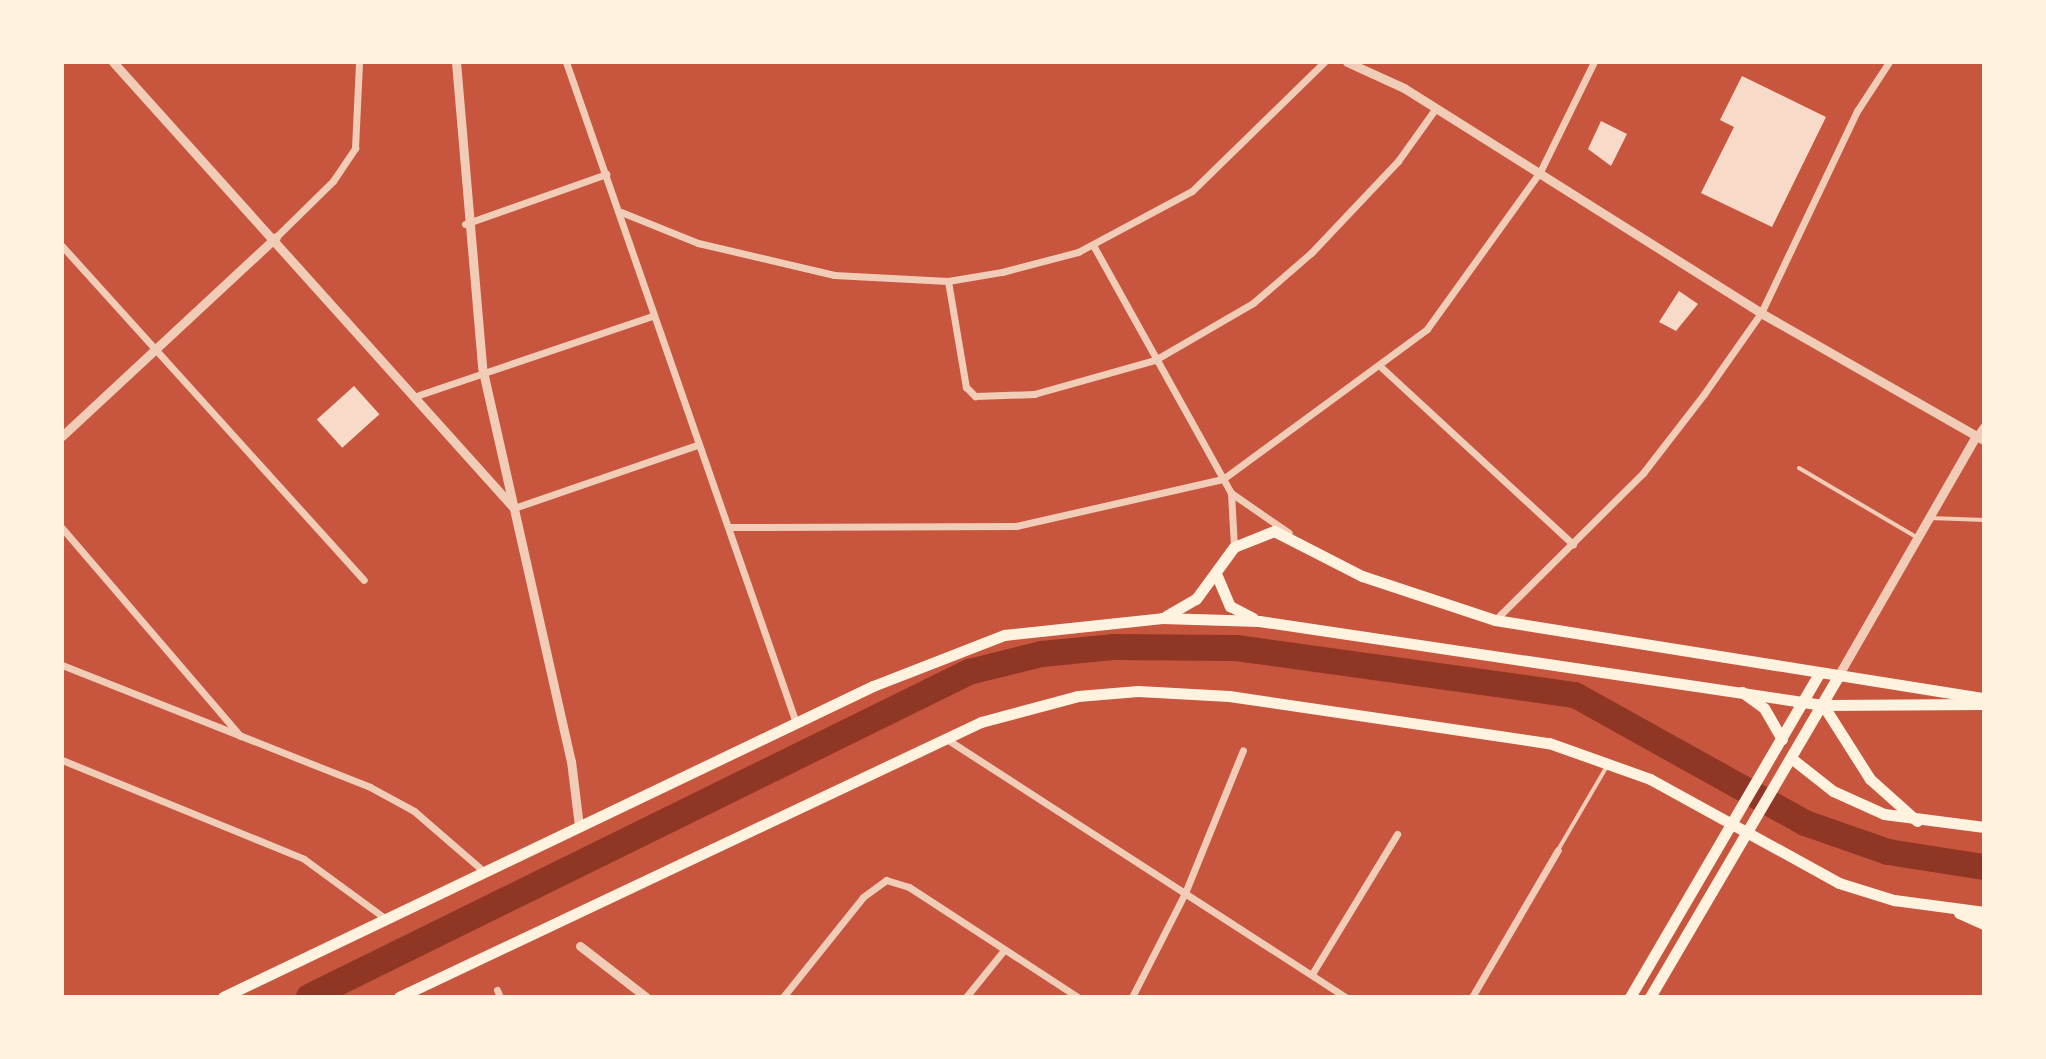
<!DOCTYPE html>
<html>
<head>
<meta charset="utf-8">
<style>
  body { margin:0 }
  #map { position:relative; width:2046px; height:1059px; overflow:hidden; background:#c8553d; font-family:"Public Sans",sans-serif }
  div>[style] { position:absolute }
  .river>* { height:26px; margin:-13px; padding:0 13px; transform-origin:13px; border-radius:13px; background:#8f3625 }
  .building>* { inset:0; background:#f7dbc8; transform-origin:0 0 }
  .service>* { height:4px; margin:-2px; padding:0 2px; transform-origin:2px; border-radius:2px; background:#f1ccb7 }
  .minor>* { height:7px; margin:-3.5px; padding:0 3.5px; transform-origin:3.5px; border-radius:3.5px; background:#f1ccb7 }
  .tertiary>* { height:9px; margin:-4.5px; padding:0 4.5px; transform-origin:4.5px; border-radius:4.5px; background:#f1ccb7 }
  .primary>* { height:11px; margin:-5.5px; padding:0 5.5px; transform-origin:5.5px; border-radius:5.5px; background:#fff3e0 }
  span { translate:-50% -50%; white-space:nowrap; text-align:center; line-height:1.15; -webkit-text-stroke:7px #fff3e0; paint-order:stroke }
  .frame { position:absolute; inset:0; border:64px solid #fff3e0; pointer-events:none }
</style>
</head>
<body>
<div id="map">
  <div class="river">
    <div style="left:309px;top:997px;width:736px;rotate:-26.22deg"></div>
    <div style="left:969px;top:672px;width:75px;rotate:-13.9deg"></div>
    <div style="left:1042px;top:654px;width:71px;rotate:-5.6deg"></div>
    <div style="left:1113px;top:647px;width:123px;rotate:0.5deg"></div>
    <div style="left:1236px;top:648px;width:342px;rotate:7.9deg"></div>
    <div style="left:1575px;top:695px;width:263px;rotate:29.1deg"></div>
    <div style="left:1805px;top:823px;width:88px;rotate:19.3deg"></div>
    <div style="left:1888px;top:852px;width:97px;rotate:8.9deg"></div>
  </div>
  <div class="building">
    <div style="clip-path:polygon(1742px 76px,1826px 117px,1772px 227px,1701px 193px,1734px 127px,1720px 120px)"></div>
    <div style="clip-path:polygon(1601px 121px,1627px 134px,1611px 166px,1588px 149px)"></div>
    <div style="clip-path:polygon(1679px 291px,1698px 304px,1676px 331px,1659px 322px)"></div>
    <div style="left:354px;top:386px;width:38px;height:50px;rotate:48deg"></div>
  </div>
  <div class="service">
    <div style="left:1799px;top:468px;width:136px;rotate:30.5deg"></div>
    <div style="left:1930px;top:518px;width:54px;rotate:2.1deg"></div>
    <div style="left:1558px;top:850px;width:97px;rotate:-59.7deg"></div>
  </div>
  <div class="minor">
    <div style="left:566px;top:62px;width:700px;rotate:70.81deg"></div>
    <div style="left:621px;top:212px;width:83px;rotate:21.9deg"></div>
    <div style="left:698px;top:243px;width:140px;rotate:13.2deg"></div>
    <div style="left:834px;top:275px;width:114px;rotate:3deg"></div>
    <div style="left:948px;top:281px;width:55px;rotate:-9.5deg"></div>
    <div style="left:1002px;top:272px;width:79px;rotate:-14.7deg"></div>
    <div style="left:1078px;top:252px;width:129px;rotate:-28.2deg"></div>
    <div style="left:1192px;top:191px;width:185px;rotate:-44.3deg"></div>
    <div style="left:465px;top:224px;width:150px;rotate:-19.5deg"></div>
    <div style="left:276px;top:237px;width:80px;rotate:-44.5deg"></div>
    <div style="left:333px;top:181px;width:40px;rotate:-56deg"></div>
    <div style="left:355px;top:148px;width:86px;rotate:-87.3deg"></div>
    <div style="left:1093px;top:245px;width:284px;rotate:60.9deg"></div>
    <div style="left:1231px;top:493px;width:54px;rotate:86.8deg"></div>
    <div style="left:62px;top:246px;width:450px;rotate:47.9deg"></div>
    <div style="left:948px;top:281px;width:108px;rotate:80.4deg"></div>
    <div style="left:966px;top:387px;width:13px;rotate:45deg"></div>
    <div style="left:975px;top:396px;width:59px;rotate:-1.9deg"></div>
    <div style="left:1034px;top:394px;width:126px;rotate:-15.7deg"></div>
    <div style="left:1155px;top:360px;width:113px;rotate:-30.2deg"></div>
    <div style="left:1253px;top:303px;width:77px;rotate:-40.8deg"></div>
    <div style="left:1311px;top:253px;width:127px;rotate:-46.6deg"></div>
    <div style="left:1398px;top:161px;width:65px;rotate:-54.4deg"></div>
    <div style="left:1382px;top:368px;width:260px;rotate:42.7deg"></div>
    <div style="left:419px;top:395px;width:247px;rotate:-18.7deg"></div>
    <div style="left:1975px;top:438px;width:16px;rotate:-55deg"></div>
    <div style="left:1231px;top:493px;width:70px;rotate:34.6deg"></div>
    <div style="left:514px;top:508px;width:194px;rotate:-19deg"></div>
    <div style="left:730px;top:527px;width:286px;rotate:-0.2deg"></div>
    <div style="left:1016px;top:526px;width:212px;rotate:-12.8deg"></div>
    <div style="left:1223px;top:479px;width:253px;rotate:-36.3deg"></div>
    <div style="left:1427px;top:329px;width:193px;rotate:-54.3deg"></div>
    <div style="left:1540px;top:172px;width:123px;rotate:-63.9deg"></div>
    <div style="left:62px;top:528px;width:274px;rotate:49.4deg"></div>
    <div style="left:1495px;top:620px;width:209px;rotate:-44.8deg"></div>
    <div style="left:1643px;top:473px;width:100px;rotate:-52.3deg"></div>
    <div style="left:1704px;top:394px;width:99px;rotate:-54.9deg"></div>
    <div style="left:1761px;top:313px;width:224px;rotate:-64.6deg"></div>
    <div style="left:1857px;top:111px;width:59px;rotate:-56.9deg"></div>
    <div style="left:62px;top:665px;width:331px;rotate:21.6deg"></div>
    <div style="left:370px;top:787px;width:50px;rotate:28.6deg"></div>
    <div style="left:414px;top:811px;width:90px;rotate:40.9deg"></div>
    <div style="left:945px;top:738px;width:477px;rotate:32.9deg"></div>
    <div style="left:62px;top:760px;width:261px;rotate:22.2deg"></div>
    <div style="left:304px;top:859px;width:102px;rotate:36.2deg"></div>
    <div style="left:1312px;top:974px;width:164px;rotate:-58.7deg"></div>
    <div style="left:497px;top:990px;width:8px;rotate:67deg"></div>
    <div style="left:783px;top:997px;width:128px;rotate:-51.3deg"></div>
    <div style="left:863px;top:897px;width:29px;rotate:-36deg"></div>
    <div style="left:886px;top:880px;width:24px;rotate:17deg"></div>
    <div style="left:909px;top:887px;width:202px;rotate:33.1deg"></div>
    <div style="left:966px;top:997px;width:60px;rotate:-51deg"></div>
    <div style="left:1132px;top:997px;width:117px;rotate:-63deg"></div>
    <div style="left:1185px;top:893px;width:154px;rotate:-67.9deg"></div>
    <div style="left:1472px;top:997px;width:170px;rotate:-59.7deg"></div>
  </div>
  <div class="tertiary">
    <div style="left:113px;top:62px;width:597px;rotate:48.06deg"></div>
    <div style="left:456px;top:62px;width:306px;rotate:85.1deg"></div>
    <div style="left:482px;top:367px;width:404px;rotate:77.3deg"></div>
    <div style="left:571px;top:761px;width:65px;rotate:83deg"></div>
    <div style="left:1347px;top:62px;width:63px;rotate:24.5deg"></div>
    <div style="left:1404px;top:88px;width:422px;rotate:32.2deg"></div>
    <div style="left:1761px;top:313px;width:257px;rotate:29.7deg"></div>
    <div style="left:62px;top:436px;width:292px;rotate:-42.9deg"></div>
    <div style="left:1838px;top:676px;width:275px;rotate:-60.1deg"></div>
    <div style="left:580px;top:946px;width:83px;rotate:37.7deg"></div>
  </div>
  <div class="primary">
    <div style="left:1217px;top:576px;width:33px;rotate:67deg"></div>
    <div style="left:1230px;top:606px;width:26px;rotate:28deg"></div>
    <div style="left:1166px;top:616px;width:34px;rotate:-30deg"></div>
    <div style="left:1196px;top:599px;width:64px;rotate:-53.8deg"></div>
    <div style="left:1234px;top:547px;width:43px;rotate:-21.8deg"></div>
    <div style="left:1274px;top:531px;width:99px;rotate:27.1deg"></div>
    <div style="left:1362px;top:576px;width:140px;rotate:18.3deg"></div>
    <div style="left:1495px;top:620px;width:495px;rotate:9.1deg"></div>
    <div style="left:1742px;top:692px;width:27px;rotate:36deg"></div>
    <div style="left:1764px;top:708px;width:36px;rotate:60deg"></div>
    <div style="left:1823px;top:705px;width:88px;rotate:57.6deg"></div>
    <div style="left:1870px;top:779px;width:63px;rotate:41.8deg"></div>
    <div style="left:1791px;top:758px;width:53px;rotate:38.2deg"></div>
    <div style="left:1833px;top:791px;width:56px;rotate:24.3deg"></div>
    <div style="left:1884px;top:814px;width:101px;rotate:7.4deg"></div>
    <div style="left:1959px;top:913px;width:27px;rotate:24deg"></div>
    <div style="left:223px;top:997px;width:721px;rotate:-25.57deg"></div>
    <div style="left:873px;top:686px;width:141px;rotate:-21.3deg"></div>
    <div style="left:1004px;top:635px;width:159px;rotate:-6.1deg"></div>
    <div style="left:1162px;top:618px;width:97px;rotate:1.8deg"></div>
    <div style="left:1259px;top:621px;width:570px;rotate:8.47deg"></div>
    <div style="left:1823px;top:705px;width:161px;rotate:-0.4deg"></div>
    <div style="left:399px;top:997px;width:644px;rotate:-25.29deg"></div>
    <div style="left:981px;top:722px;width:100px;rotate:-15deg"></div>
    <div style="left:1078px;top:696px;width:60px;rotate:-4.8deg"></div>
    <div style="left:1138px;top:691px;width:91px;rotate:3.1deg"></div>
    <div style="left:1229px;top:696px;width:323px;rotate:8.4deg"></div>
    <div style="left:1549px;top:743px;width:107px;rotate:19.6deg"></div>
    <div style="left:1650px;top:779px;width:216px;rotate:28.8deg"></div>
    <div style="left:1839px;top:883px;width:58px;rotate:17.2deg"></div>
    <div style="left:1894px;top:900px;width:91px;rotate:7.6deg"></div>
    <div style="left:1630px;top:997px;width:375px;rotate:-59.7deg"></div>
    <div style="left:1650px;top:997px;width:372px;rotate:-59.6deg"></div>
  </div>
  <div class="frame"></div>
</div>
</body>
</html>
